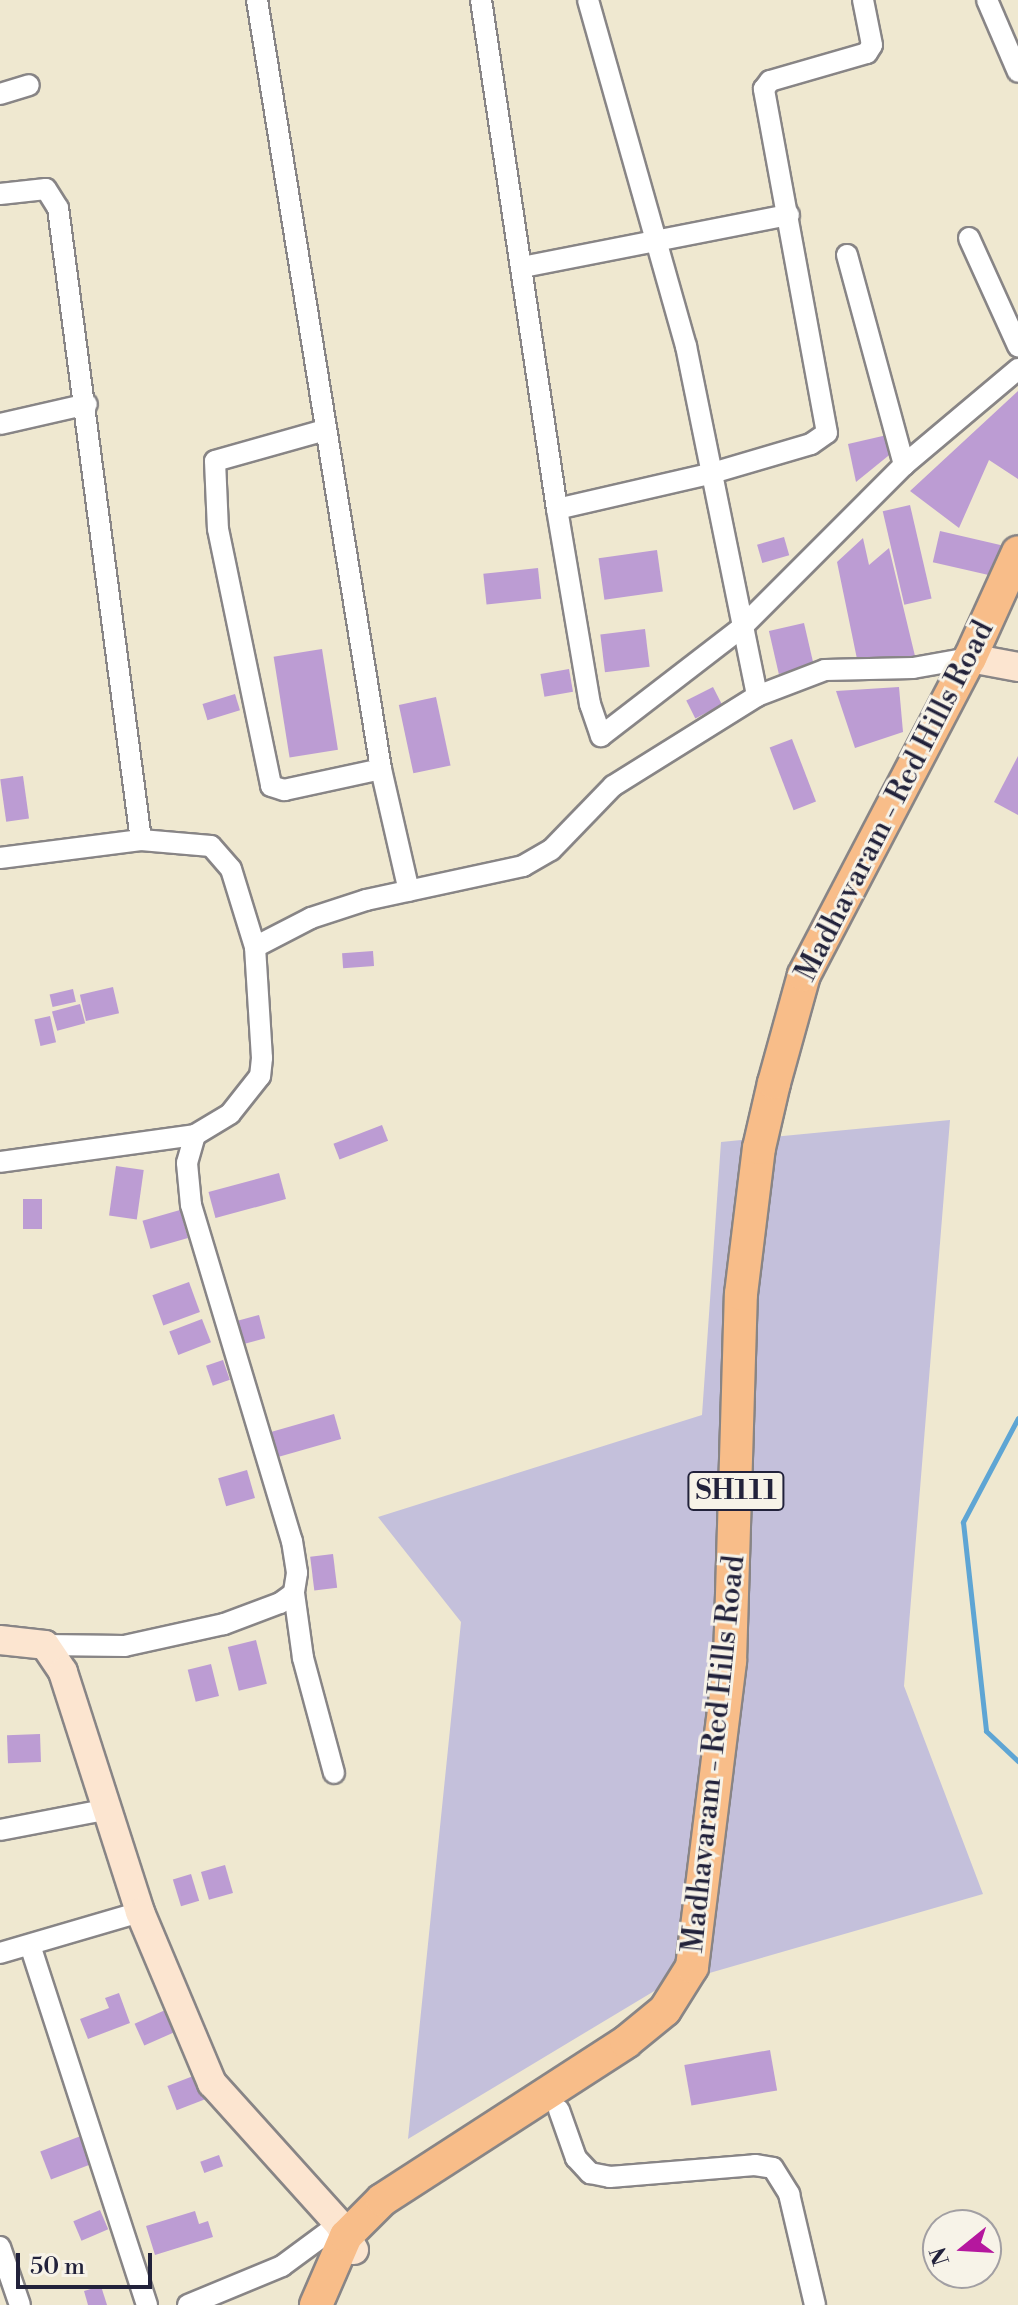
<!DOCTYPE html>
<html>
<head>
<meta charset="utf-8">
<style>
  body { margin:0 }
  #map { position:relative; width:1018px; height:2305px; overflow:hidden; background:#efe8d0; font-family:"Libre Bodoni",serif }
  div>[style] { position:absolute }
  .industrial>* { inset:0; background:#c4c0db }
  .stream>* { height:5px; margin:-2.5px; padding:0 2.5px; transform-origin:2.5px; border-radius:2.5px; background:#5ea5d4 }
  .building>* { inset:0; background:#bc9cd3; transform-origin:0 0 }
  .roads { filter:drop-shadow(2px 0 #888586) drop-shadow(-2px 0 #888586) drop-shadow(0 2px #888586) drop-shadow(0 -2px #888586) }
  .street>* { height:20px; margin:-10px; padding:0 10px; transform-origin:10px; border-radius:10px; background:#fff }
  .secondary>* { height:28px; margin:-14px; padding:0 14px; transform-origin:14px; border-radius:14px; background:#fce5d0 }
  .primary>* { height:32px; margin:-16px; padding:0 16px; transform-origin:16px; border-radius:16px; background:#f8bd89 }
  span { translate:-50% -50%; white-space:nowrap; text-align:center; line-height:1.15; -webkit-text-stroke:6px #f7f3e8; paint-order:stroke }
  .shield-label span { padding:2px 6px; background:#f7f3e8; border:2px solid; border-radius:6px; -webkit-text-stroke-width:0 }
  .shield-label { font-size:28px; color:#22223b; font-weight:700 }
  .street-label { font-size:30px; color:#22223b }
  .north { position:absolute; left:922px; top:2209px; width:80px; height:80px; box-sizing:border-box; background:#f7f3e8; border:2px solid #a29fa3; border-radius:50%; rotate:252deg; font-size:22px; font-weight:700; line-height:32px; text-align:center; color:#22223b }
  .north::after { content:''; display:block; margin:auto; width:28px; height:36px; background:#b5179e; clip-path:polygon(50% 0,100% 100%,50% 72%,0 100%) }
  .scale { position:absolute; left:16px; top:2253px; width:136px; height:36px; box-sizing:border-box; border:4px solid #22223b; border-top:0; padding-left:10px; font-size:24px; line-height:28px; white-space:nowrap; color:#22223b; -webkit-text-stroke:6px #f7f3e8; paint-order:stroke }
</style>
</head>
<body>
<div id="map">
  <div class="industrial">
    <div style="clip-path:polygon(950px 1120px,904px 1686px,983px 1894px,661px 1987px,408px 2139px,461px 1622px,378px 1517px,702px 1415px,721px 1142px)"></div>
  </div>
  <div class="stream">
    <div style="left:1018px;top:1418px;width:118px;rotate:117.9deg"></div>
    <div style="left:963px;top:1522px;width:210px;rotate:83.7deg"></div>
    <div style="left:986px;top:1731px;width:44px;rotate:43.2deg"></div>
  </div>
  <div class="building">
    <div style="clip-path:polygon(1018px 391px,1018px 479px,989px 460px,959px 528px,910px 491px)"></div>
    <div style="clip-path:polygon(887px 435px,893px 452px,856px 482px,848px 444px)"></div>
    <div style="left:910px;top:505px;width:96px;height:28px;rotate:77deg"></div>
    <div style="left:940px;top:531px;width:73px;height:32px;rotate:13deg"></div>
    <div style="left:784px;top:537px;width:19px;height:28px;rotate:74deg"></div>
    <div style="clip-path:polygon(863px 538px,869px 565px,889px 548px,915px 656px,857px 659px,837px 562px)"></div>
    <div style="left:657px;top:550px;width:42px;height:59px;rotate:82deg"></div>
    <div style="left:538px;top:568px;width:31px;height:55px;rotate:84deg"></div>
    <div style="left:804px;top:623px;width:44px;height:36px;rotate:77deg"></div>
    <div style="left:645px;top:629px;width:38px;height:45px;rotate:83deg"></div>
    <div style="left:322px;top:649px;width:102px;height:49px;rotate:81deg"></div>
    <div style="left:569px;top:669px;width:23px;height:29px;rotate:80deg"></div>
    <div style="left:713px;top:687px;width:20px;height:30px;rotate:63deg"></div>
    <div style="clip-path:polygon(899px 687px,903px 732px,855px 748px,836px 691px)"></div>
    <div style="left:235px;top:694px;width:17px;height:34px;rotate:73deg"></div>
    <div style="left:436px;top:697px;width:70px;height:38px;rotate:78deg"></div>
    <div style="left:792px;top:739px;width:67px;height:24px;rotate:69deg"></div>
    <div style="clip-path:polygon(1018px 756px,1018px 815px,994px 802px)"></div>
    <div style="left:23px;top:776px;width:43px;height:23px;rotate:82deg"></div>
    <div style="left:373px;top:951px;width:15px;height:31px;rotate:86deg"></div>
    <div style="left:113px;top:987px;width:27px;height:34px;rotate:77deg"></div>
    <div style="left:73px;top:989px;width:13px;height:24px;rotate:77deg"></div>
    <div style="left:80px;top:1004px;width:20px;height:29px;rotate:75deg"></div>
    <div style="left:50px;top:1016px;width:27px;height:16px;rotate:77deg"></div>
    <div style="left:382px;top:1125px;width:17px;height:52px;rotate:69deg"></div>
    <div style="left:116px;top:1166px;width:28px;height:50px;rotate:8deg"></div>
    <div style="left:279px;top:1173px;width:27px;height:73px;rotate:75deg"></div>
    <div style="left:23px;top:1199px;width:19px;height:30px"></div>
    <div style="left:180px;top:1210px;width:29px;height:39px;rotate:74deg"></div>
    <div style="left:189px;top:1282px;width:32px;height:39px;rotate:70deg"></div>
    <div style="left:259px;top:1315px;width:24px;height:26px;rotate:75deg"></div>
    <div style="left:202px;top:1319px;width:25px;height:35px;rotate:69deg"></div>
    <div style="left:223px;top:1360px;width:21px;height:18px;rotate:71deg"></div>
    <div style="left:334px;top:1414px;width:26px;height:72px;rotate:74deg"></div>
    <div style="left:247px;top:1470px;width:29px;height:30px;rotate:74deg"></div>
    <div style="left:333px;top:1554px;width:34px;height:23px;rotate:83deg"></div>
    <div style="left:256px;top:1640px;width:45px;height:29px;rotate:76deg"></div>
    <div style="left:211px;top:1664px;width:33px;height:24px;rotate:76deg"></div>
    <div style="left:40px;top:1734px;width:28px;height:33px;rotate:88deg"></div>
    <div style="left:225px;top:1865px;width:29px;height:25px;rotate:74deg"></div>
    <div style="left:191px;top:1874px;width:28px;height:19px;rotate:73deg"></div>
    <div style="clip-path:polygon(119px 1993px,130px 2023px,88px 2039px,80px 2019px,109px 2008px,105px 1998px)"></div>
    <div style="left:172px;top:2007px;width:24px;height:41px;rotate:66deg"></div>
    <div style="left:770px;top:2050px;width:41px;height:87px;rotate:80deg"></div>
    <div style="left:201px;top:2073px;width:26px;height:36px;rotate:69deg"></div>
    <div style="left:86px;top:2134px;width:30px;height:49px;rotate:69deg"></div>
    <div style="left:219px;top:2155px;width:12px;height:20px;rotate:70deg"></div>
    <div style="left:100px;top:2210px;width:21px;height:29px;rotate:67deg"></div>
    <div style="clip-path:polygon(195px 2211px,199px 2224px,208px 2221px,213px 2237px,155px 2255px,146px 2226px)"></div>
    <div style="clip-path:polygon(101px 2286px,107px 2305px,88px 2305px,84px 2291px)"></div>
  </div>
  <div class="roads">
    <div class="street">
      <div style="left:257px;top:0;width:779px;rotate:80.84deg"></div>
      <div style="left:381px;top:769px;width:125px;rotate:77.1deg"></div>
      <div style="left:481px;top:0;width:515px;rotate:81.51deg"></div>
      <div style="left:557px;top:509px;width:198px;rotate:80.4deg"></div>
      <div style="left:590px;top:704px;width:34px;rotate:71deg"></div>
      <div style="left:601px;top:736px;width:177px;rotate:-37.6deg"></div>
      <div style="left:741px;top:628px;width:231px;rotate:-45deg"></div>
      <div style="left:904px;top:465px;width:149px;rotate:-40.1deg"></div>
      <div style="left:588px;top:0;width:360px;rotate:74.2deg"></div>
      <div style="left:686px;top:346px;width:357px;rotate:78.5deg"></div>
      <div style="left:987px;top:0;width:78px;rotate:66.7deg"></div>
      <div style="left:0;top:94px;width:30px;rotate:-17deg"></div>
      <div style="left:0;top:194px;width:46px;rotate:-6.2deg"></div>
      <div style="left:46px;top:189px;width:22px;rotate:58deg"></div>
      <div style="left:58px;top:208px;width:637px;rotate:82.52deg"></div>
      <div style="left:969px;top:238px;width:119px;rotate:65.6deg"></div>
      <div style="left:847px;top:255px;width:218px;rotate:74.8deg"></div>
      <div style="left:523px;top:267px;width:271px;rotate:-11.1deg"></div>
      <div style="left:0;top:424px;width:89px;rotate:-12.9deg"></div>
      <div style="left:325px;top:430px;width:114px;rotate:164.3deg"></div>
      <div style="left:215px;top:461px;width:68px;rotate:87.5deg"></div>
      <div style="left:218px;top:529px;width:262px;rotate:78.3deg"></div>
      <div style="left:271px;top:786px;width:14px;rotate:17deg"></div>
      <div style="left:284px;top:790px;width:99px;rotate:-12.2deg"></div>
      <div style="left:557px;top:509px;width:156px;rotate:-13deg"></div>
      <div style="left:709px;top:474px;width:106px;rotate:-16.4deg"></div>
      <div style="left:811px;top:444px;width:19px;rotate:-35deg"></div>
      <div style="left:827px;top:433px;width:350px;rotate:-100.4deg"></div>
      <div style="left:764px;top:89px;width:10px;rotate:-53deg"></div>
      <div style="left:770px;top:81px;width:101px;rotate:-16.1deg"></div>
      <div style="left:867px;top:53px;width:9px;rotate:-58deg"></div>
      <div style="left:872px;top:45px;width:46px;rotate:-101.3deg"></div>
      <div style="left:0;top:858px;width:142px;rotate:-7.3deg"></div>
      <div style="left:141px;top:840px;width:70px;rotate:4.9deg"></div>
      <div style="left:211px;top:846px;width:30px;rotate:49deg"></div>
      <div style="left:231px;top:869px;width:82px;rotate:72.9deg"></div>
      <div style="left:255px;top:947px;width:111px;rotate:86.4deg"></div>
      <div style="left:262px;top:1058px;width:18px;rotate:96deg"></div>
      <div style="left:260px;top:1076px;width:48px;rotate:128.3deg"></div>
      <div style="left:230px;top:1114px;width:41px;rotate:149deg"></div>
      <div style="left:195px;top:1135px;width:29px;rotate:106deg"></div>
      <div style="left:187px;top:1163px;width:42px;rotate:84.6deg"></div>
      <div style="left:191px;top:1205px;width:351px;rotate:73.3deg"></div>
      <div style="left:292px;top:1541px;width:32px;rotate:81deg"></div>
      <div style="left:297px;top:1573px;width:20px;rotate:99deg"></div>
      <div style="left:294px;top:1593px;width:17px;rotate:144deg"></div>
      <div style="left:280px;top:1603px;width:60px;rotate:159.4deg"></div>
      <div style="left:224px;top:1624px;width:101px;rotate:167.5deg"></div>
      <div style="left:125px;top:1646px;width:80px;rotate:-179.3deg"></div>
      <div style="left:255px;top:947px;width:63px;rotate:-27.4deg"></div>
      <div style="left:311px;top:918px;width:58px;rotate:-18.1deg"></div>
      <div style="left:366px;top:900px;width:161px;rotate:-12.2deg"></div>
      <div style="left:523px;top:866px;width:32px;rotate:-30deg"></div>
      <div style="left:551px;top:850px;width:89px;rotate:-45.9deg"></div>
      <div style="left:613px;top:786px;width:170px;rotate:-32deg"></div>
      <div style="left:757px;top:696px;width:73px;rotate:-20.9deg"></div>
      <div style="left:825px;top:670px;width:88px;rotate:-1.3deg"></div>
      <div style="left:913px;top:668px;width:58px;rotate:-10deg"></div>
      <div style="left:0;top:1162px;width:197px;rotate:-7.9deg"></div>
      <div style="left:294px;top:1593px;width:66px;rotate:82.1deg"></div>
      <div style="left:303px;top:1658px;width:119px;rotate:74.9deg"></div>
      <div style="left:0;top:1830px;width:111px;rotate:-10.9deg"></div>
      <div style="left:30px;top:1945px;width:379px;rotate:72deg"></div>
      <div style="left:0;top:1953px;width:146px;rotate:-16.3deg"></div>
      <div style="left:559px;top:2110px;width:51px;rotate:70.5deg"></div>
      <div style="left:576px;top:2158px;width:21px;rotate:47deg"></div>
      <div style="left:590px;top:2173px;width:20px;rotate:11deg"></div>
      <div style="left:610px;top:2177px;width:145px;rotate:-4.7deg"></div>
      <div style="left:755px;top:2165px;width:18px;rotate:9deg"></div>
      <div style="left:773px;top:2168px;width:31px;rotate:58deg"></div>
      <div style="left:789px;top:2194px;width:114px;rotate:76.8deg"></div>
      <div style="left:0;top:2247px;width:61px;rotate:71deg"></div>
      <div style="left:188px;top:2305px;width:102px;rotate:-22.5deg"></div>
      <div style="left:282px;top:2266px;width:71px;rotate:-36.4deg"></div>
    </div>
    <div class="secondary">
      <div style="left:970px;top:658px;width:49px;rotate:10.6deg"></div>
      <div style="left:0;top:1640px;width:45px;rotate:6.3deg"></div>
      <div style="left:45px;top:1645px;width:32px;rotate:56deg"></div>
      <div style="left:63px;top:1672px;width:252px;rotate:72.2deg"></div>
      <div style="left:140px;top:1912px;width:186px;rotate:67.2deg"></div>
      <div style="left:212px;top:2083px;width:190px;rotate:48deg"></div>
      <div style="left:339px;top:2224px;width:30px;rotate:60deg"></div>
    </div>
    <div class="primary">
      <div style="left:316px;top:2305px;width:75px;rotate:-66.5deg"></div>
      <div style="left:346px;top:2236px;width:51px;rotate:-45deg"></div>
      <div style="left:382px;top:2200px;width:291px;rotate:-32.9deg"></div>
      <div style="left:626px;top:2042px;width:50px;rotate:-39.4deg"></div>
      <div style="left:665px;top:2010px;width:51px;rotate:-57.9deg"></div>
      <div style="left:692px;top:1967px;width:308px;rotate:-82.9deg"></div>
      <div style="left:730px;top:1661px;width:367px;rotate:-88.3deg"></div>
      <div style="left:741px;top:1294px;width:147px;rotate:-83deg"></div>
      <div style="left:759px;top:1148px;width:67px;rotate:-77deg"></div>
      <div style="left:774px;top:1083px;width:112px;rotate:-74.5deg"></div>
      <div style="left:804px;top:975px;width:358px;rotate:-62.4deg"></div>
      <div style="left:970px;top:658px;width:116px;rotate:-65.6deg"></div>
    </div>
  </div>
  <div class="shield-label">
    <span style="left:736px;top:1491px">SH111</span>
  </div>
  <div class="street-label">
    <span style="left:895px;top:801px;rotate:-63deg">Madhavaram - Red Hills Road</span>
    <span style="left:714px;top:1754px;rotate:-84deg">Madhavaram - Red Hills Road</span>
  </div>
  <div class="north">N</div>
  <div class="scale">50 m</div>
</div>
</body>
</html>
